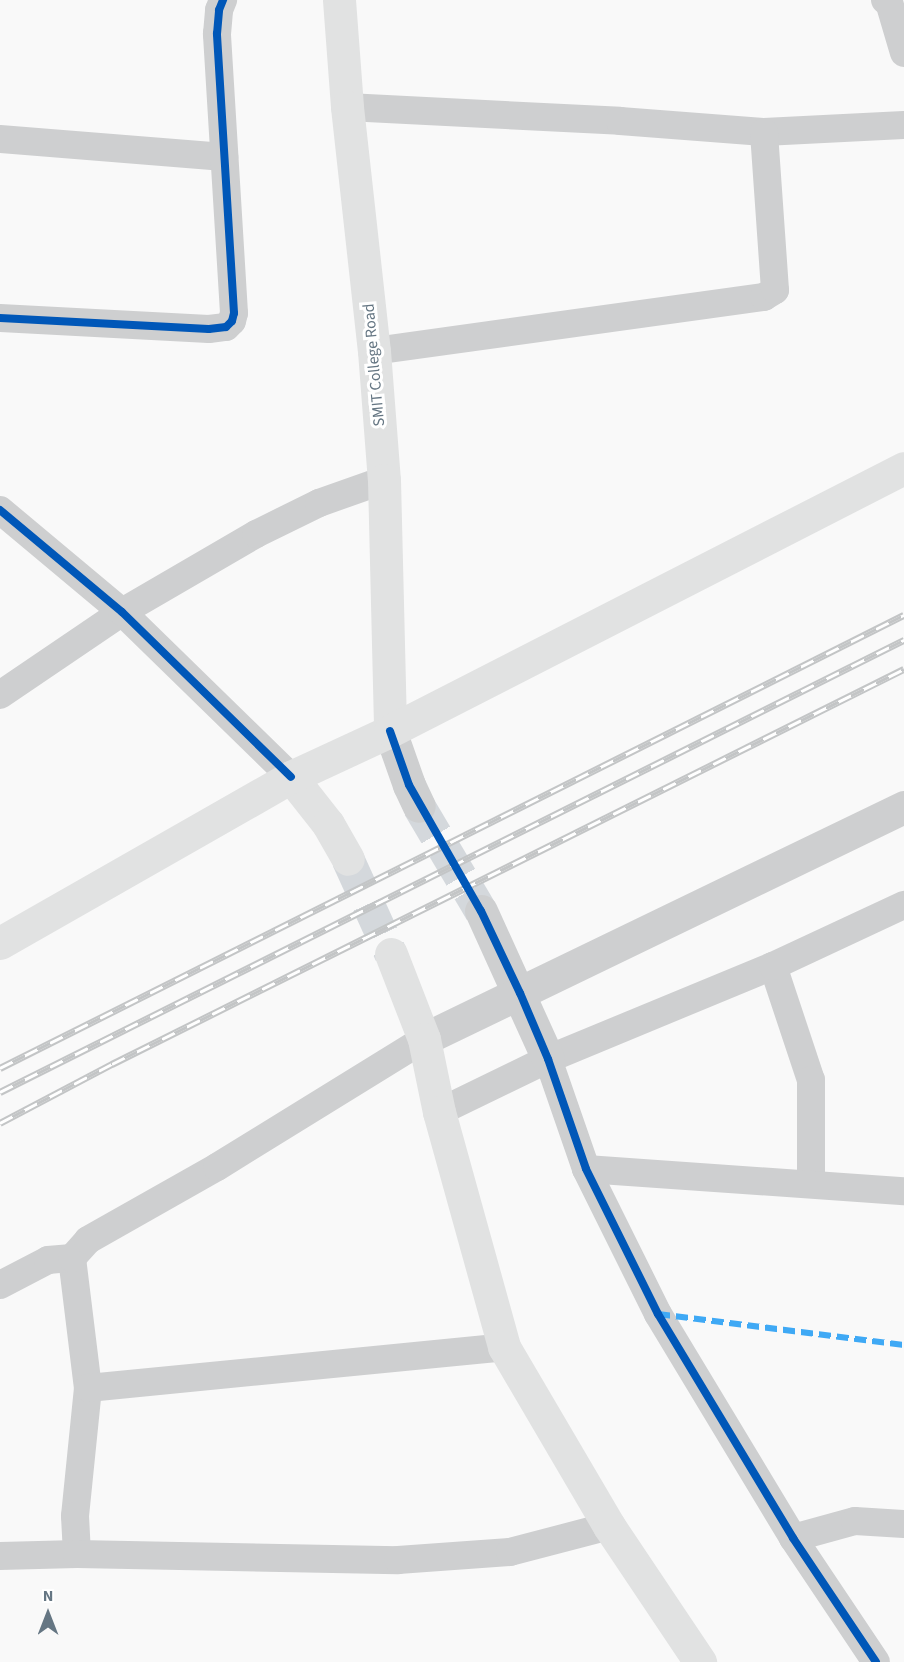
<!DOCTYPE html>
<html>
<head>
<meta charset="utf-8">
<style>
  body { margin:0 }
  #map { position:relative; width:904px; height:1662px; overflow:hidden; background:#f9f9f9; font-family:"Source Sans 3",sans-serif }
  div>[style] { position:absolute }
  .tertiary-tunnel>* { height:33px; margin-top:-16.5px; transform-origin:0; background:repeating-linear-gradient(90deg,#d4d8dc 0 33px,transparent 0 49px) }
  .secondary-tunnel>* { height:33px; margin-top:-16.5px; transform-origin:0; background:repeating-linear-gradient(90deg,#d4d8dc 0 33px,transparent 0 49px) }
  .minor>* { height:28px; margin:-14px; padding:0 14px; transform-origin:14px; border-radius:14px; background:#cecfd0 }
  .tertiary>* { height:33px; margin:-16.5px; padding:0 16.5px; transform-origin:16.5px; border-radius:16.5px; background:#cecfd0 }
  .secondary>* { height:33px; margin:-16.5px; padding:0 16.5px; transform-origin:16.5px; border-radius:16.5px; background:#e1e2e2 }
  .rail>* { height:7px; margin-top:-3.5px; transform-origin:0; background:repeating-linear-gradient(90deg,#fff 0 14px,#c3c5c6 0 28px); box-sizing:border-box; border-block:2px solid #c3c5c6 }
  .quiet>* { height:6px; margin-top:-3px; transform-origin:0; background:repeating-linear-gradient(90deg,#3fa9f5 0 12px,transparent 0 18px) }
  .cycleway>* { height:8px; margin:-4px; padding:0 4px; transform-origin:4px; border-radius:4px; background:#0057b8 }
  span { translate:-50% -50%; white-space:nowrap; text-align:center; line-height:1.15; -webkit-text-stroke:6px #fff; paint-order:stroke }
  .street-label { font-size:16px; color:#657683 }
  .north { position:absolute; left:18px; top:1584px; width:60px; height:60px; -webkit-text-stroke:4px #fff; paint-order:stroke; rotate:0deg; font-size:16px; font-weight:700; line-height:24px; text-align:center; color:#657683 }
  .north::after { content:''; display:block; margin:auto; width:21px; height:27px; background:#657683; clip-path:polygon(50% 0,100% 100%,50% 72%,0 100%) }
</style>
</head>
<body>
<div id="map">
  <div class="tertiary-tunnel">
    <div style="left:419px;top:806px;width:122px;rotate:59.4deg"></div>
  </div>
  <div class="secondary-tunnel">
    <div style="left:348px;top:859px;width:104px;rotate:65.6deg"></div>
  </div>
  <div class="minor">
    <div style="left:885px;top:0;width:4px;rotate:27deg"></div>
    <div style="left:889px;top:2px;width:53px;rotate:73.6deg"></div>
    <div style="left:347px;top:107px;width:273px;rotate:2.9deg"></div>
    <div style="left:620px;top:121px;width:144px;rotate:4.4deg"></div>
    <div style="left:764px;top:132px;width:140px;rotate:-2.9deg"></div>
    <div style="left:0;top:139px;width:225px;rotate:4.6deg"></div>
    <div style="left:0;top:318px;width:209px;rotate:3deg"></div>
    <div style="left:209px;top:329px;width:17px;rotate:-7deg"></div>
    <div style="left:226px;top:327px;width:8px;rotate:-45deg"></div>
    <div style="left:232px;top:321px;width:8px;rotate:-76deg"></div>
    <div style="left:234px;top:313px;width:280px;rotate:-93.5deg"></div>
    <div style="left:217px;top:34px;width:24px;rotate:-85deg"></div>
    <div style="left:219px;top:10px;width:11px;rotate:-68deg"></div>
    <div style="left:374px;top:351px;width:394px;rotate:-7.9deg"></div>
    <div style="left:764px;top:297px;width:13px;rotate:-32deg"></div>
    <div style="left:775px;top:290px;width:158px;rotate:-94deg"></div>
    <div style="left:0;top:510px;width:159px;rotate:39.9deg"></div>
    <div style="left:122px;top:612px;width:236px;rotate:44.3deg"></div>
    <div style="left:0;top:695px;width:148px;rotate:-34.2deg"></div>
    <div style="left:122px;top:612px;width:155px;rotate:-30.2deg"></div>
    <div style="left:256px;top:534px;width:70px;rotate:-26.2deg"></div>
    <div style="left:319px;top:503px;width:69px;rotate:-19.5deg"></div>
    <div style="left:773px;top:966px;width:120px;rotate:71.6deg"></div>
    <div style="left:811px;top:1080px;width:104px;rotate:90deg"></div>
    <div style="left:548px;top:1059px;width:116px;rotate:70.9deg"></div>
    <div style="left:586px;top:1169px;width:162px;rotate:63.6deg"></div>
    <div style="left:658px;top:1314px;width:262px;rotate:58.9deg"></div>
    <div style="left:793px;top:1538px;width:149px;rotate:56.2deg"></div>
    <div style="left:439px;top:1112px;width:121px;rotate:-25.9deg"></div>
    <div style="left:548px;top:1059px;width:243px;rotate:-22.5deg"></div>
    <div style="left:773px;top:966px;width:145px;rotate:-25deg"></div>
    <div style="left:586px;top:1169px;width:319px;rotate:4deg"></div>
    <div style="left:72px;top:1258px;width:131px;rotate:83deg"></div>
    <div style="left:88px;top:1388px;width:129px;rotate:95.8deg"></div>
    <div style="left:75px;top:1516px;width:38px;rotate:87deg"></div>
    <div style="left:0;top:1285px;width:54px;rotate:-27.5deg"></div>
    <div style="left:48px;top:1260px;width:24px;rotate:-5deg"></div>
    <div style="left:72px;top:1258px;width:24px;rotate:-48deg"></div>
    <div style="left:88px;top:1240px;width:148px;rotate:-29.5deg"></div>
    <div style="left:217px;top:1167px;width:243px;rotate:-31.7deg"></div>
    <div style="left:88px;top:1388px;width:418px;rotate:-5.6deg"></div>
    <div style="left:793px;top:1538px;width:64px;rotate:-15.3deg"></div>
    <div style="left:855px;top:1521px;width:49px;rotate:3.5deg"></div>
    <div style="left:0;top:1556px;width:77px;rotate:-1.5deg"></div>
    <div style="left:77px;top:1554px;width:321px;rotate:1.1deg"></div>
    <div style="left:398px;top:1560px;width:112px;rotate:-4.1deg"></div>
    <div style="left:510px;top:1552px;width:102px;rotate:-14.7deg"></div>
  </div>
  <div class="tertiary">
    <div style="left:390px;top:731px;width:57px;rotate:70.6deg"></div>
    <div style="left:409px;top:785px;width:23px;rotate:65deg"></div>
    <div style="left:481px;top:911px;width:162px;rotate:65.6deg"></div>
    <div style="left:424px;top:1039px;width:533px;rotate:-25.8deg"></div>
  </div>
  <div class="secondary">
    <div style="left:339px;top:0;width:107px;rotate:85.7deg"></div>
    <div style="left:347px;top:107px;width:245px;rotate:83.7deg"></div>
    <div style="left:374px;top:351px;width:129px;rotate:85.6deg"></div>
    <div style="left:384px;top:480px;width:251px;rotate:88.6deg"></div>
    <div style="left:291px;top:777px;width:60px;rotate:51.8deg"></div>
    <div style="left:328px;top:824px;width:40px;rotate:60.3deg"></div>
    <div style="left:0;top:943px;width:335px;rotate:-29.7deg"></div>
    <div style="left:291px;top:777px;width:109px;rotate:-24.9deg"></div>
    <div style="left:390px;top:731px;width:577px;rotate:-27.1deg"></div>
    <div style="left:391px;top:954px;width:91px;rotate:68.8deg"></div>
    <div style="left:424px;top:1039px;width:75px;rotate:78.4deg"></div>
    <div style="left:439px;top:1112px;width:244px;rotate:74.5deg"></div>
    <div style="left:504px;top:1347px;width:208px;rotate:59.6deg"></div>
    <div style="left:609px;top:1526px;width:164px;rotate:56.2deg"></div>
  </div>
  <div class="rail">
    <div style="left:0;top:1068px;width:1011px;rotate:-26.62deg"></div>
    <div style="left:0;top:1092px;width:1011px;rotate:-26.57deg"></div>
    <div style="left:0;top:1123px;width:127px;rotate:-27.8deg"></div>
    <div style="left:112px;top:1064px;width:885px;rotate:-26.51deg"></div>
  </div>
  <div class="quiet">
    <div style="left:658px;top:1314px;width:248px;rotate:7.2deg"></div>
  </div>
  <div class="cycleway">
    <div style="left:0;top:318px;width:209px;rotate:3deg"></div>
    <div style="left:209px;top:329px;width:17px;rotate:-7deg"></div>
    <div style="left:226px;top:327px;width:8px;rotate:-45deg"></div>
    <div style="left:232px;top:321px;width:8px;rotate:-76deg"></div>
    <div style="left:234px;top:313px;width:280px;rotate:-93.5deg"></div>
    <div style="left:217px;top:34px;width:24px;rotate:-85deg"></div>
    <div style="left:219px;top:10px;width:11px;rotate:-68deg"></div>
    <div style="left:0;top:510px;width:159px;rotate:39.9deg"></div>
    <div style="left:122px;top:612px;width:236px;rotate:44.3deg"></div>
    <div style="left:390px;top:731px;width:57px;rotate:70.6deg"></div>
    <div style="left:409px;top:785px;width:145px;rotate:60.3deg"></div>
    <div style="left:481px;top:911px;width:91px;rotate:64.6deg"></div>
    <div style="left:520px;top:993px;width:72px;rotate:67deg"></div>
    <div style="left:548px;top:1059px;width:116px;rotate:70.9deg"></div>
    <div style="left:586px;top:1169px;width:162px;rotate:63.6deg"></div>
    <div style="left:658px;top:1314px;width:262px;rotate:58.9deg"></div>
    <div style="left:793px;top:1538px;width:149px;rotate:56.2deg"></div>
  </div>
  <div class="street-label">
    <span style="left:374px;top:365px;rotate:-95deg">SMIT College Road</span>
  </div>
  <div class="north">N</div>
</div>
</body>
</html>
